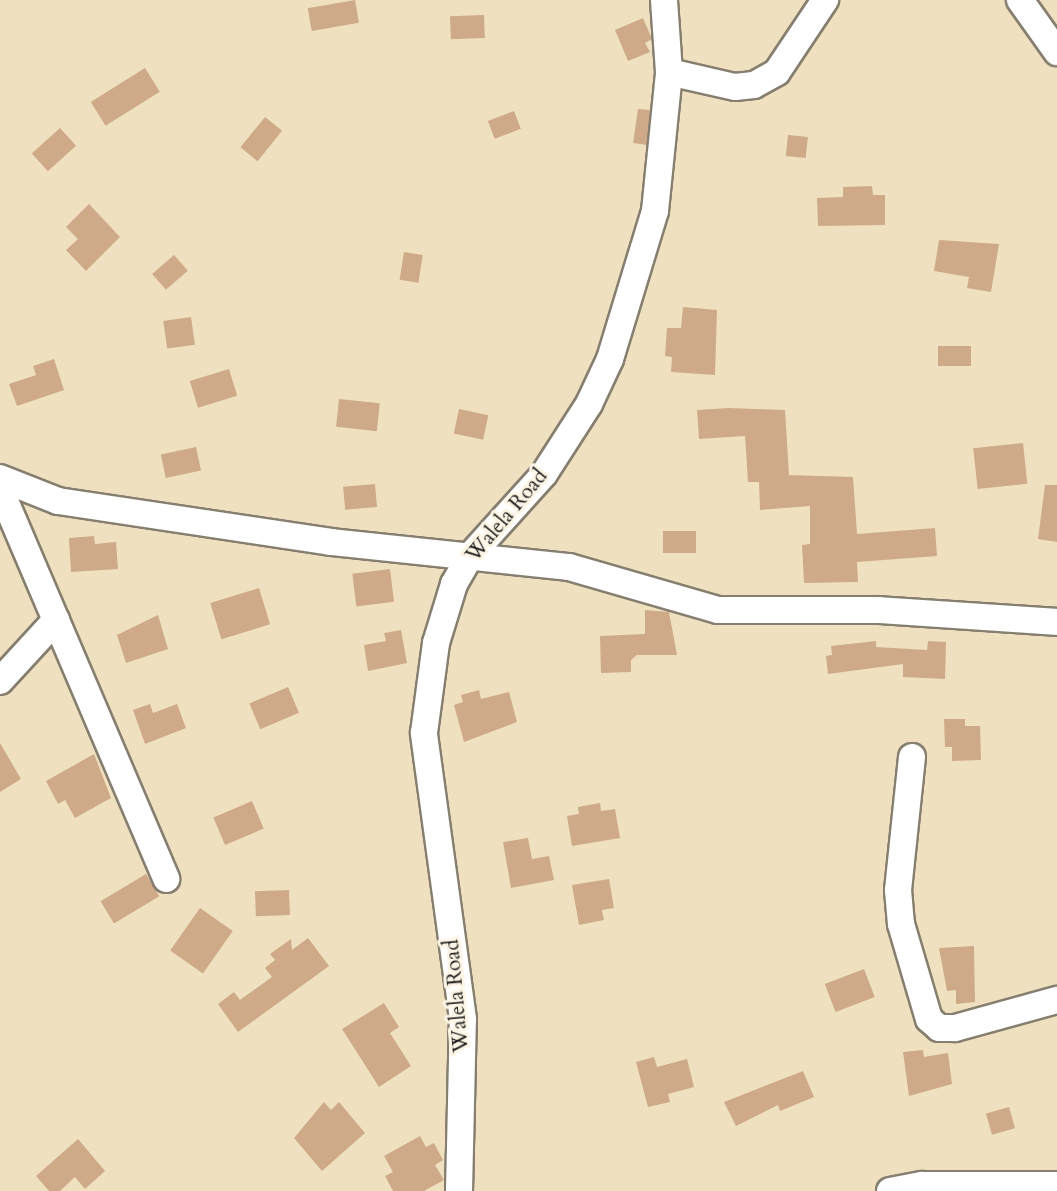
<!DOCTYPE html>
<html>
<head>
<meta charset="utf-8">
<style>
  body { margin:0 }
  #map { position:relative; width:1057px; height:1191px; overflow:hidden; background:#efe1c0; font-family:Cardo,serif }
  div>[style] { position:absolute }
  .building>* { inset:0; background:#ceaa88; transform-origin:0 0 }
  .roads { filter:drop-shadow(2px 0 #867e6e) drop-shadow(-2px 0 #867e6e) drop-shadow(0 2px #867e6e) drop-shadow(0 -2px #867e6e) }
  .minor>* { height:26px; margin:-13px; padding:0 13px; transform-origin:13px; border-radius:13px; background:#fff }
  span { translate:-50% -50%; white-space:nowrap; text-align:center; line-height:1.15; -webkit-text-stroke:6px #fcf5e5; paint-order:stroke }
  .street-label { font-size:21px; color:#1c1c1c }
</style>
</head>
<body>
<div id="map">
  <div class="building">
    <div style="left:355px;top:0;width:23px;height:48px;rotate:80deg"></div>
    <div style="left:484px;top:15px;width:23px;height:34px;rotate:88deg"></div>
    <div style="clip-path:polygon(643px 18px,652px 39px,645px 43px,650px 52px,628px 61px,615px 30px)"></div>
    <div style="left:145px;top:68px;width:28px;height:64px;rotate:58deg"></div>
    <div style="clip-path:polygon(638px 109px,650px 110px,647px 145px,633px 143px)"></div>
    <div style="left:514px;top:111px;width:19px;height:28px;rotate:69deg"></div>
    <div style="left:265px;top:117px;width:22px;height:39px;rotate:39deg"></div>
    <div style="left:60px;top:128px;width:24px;height:38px;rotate:48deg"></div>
    <div style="left:788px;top:135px;width:20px;height:21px;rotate:6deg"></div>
    <div style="clip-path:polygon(872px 186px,873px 195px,885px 195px,885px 225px,818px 226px,817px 198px,843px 197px,843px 187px)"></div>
    <div style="clip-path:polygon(89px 204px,120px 237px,86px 271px,66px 250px,78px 239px,66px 227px)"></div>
    <div style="clip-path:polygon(939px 240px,999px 244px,991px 292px,967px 288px,969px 277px,934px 271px)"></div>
    <div style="left:404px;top:252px;width:19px;height:28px;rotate:9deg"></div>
    <div style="left:174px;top:255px;width:21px;height:29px;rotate:49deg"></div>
    <div style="clip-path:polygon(683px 307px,717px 310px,715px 375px,671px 372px,672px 357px,665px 356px,667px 328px,681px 328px)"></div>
    <div style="left:191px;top:317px;width:28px;height:28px;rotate:82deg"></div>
    <div style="left:938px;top:346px;width:33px;height:20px"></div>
    <div style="clip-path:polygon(54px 359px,64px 390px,17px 406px,9px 384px,36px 375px,33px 366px)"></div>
    <div style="left:229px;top:369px;width:28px;height:41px;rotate:73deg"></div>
    <div style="left:339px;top:399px;width:41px;height:28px;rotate:6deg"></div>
    <div style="clip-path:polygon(729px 408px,785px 410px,789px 475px,853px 477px,857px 534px,935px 528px,937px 556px,857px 562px,858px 582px,804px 583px,802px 545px,810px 544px,810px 506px,760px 510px,759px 482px,748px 482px,745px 436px,699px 439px,697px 410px)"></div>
    <div style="left:459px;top:409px;width:30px;height:25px;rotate:12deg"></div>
    <div style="left:1023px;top:443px;width:41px;height:50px;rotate:84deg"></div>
    <div style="left:196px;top:447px;width:24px;height:36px;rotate:78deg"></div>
    <div style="left:375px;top:484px;width:23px;height:32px;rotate:85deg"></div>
    <div style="clip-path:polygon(1045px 485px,1057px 485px,1057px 542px,1038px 539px)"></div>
    <div style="left:663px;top:531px;width:33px;height:22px"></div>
    <div style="clip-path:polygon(94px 536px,95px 544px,116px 542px,118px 569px,71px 572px,69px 538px)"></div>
    <div style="left:390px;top:569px;width:33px;height:38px;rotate:83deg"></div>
    <div style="left:259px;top:588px;width:38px;height:51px;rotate:73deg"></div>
    <div style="clip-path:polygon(645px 610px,669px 612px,677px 655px,637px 655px,631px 660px,631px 672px,601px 673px,600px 636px,645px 634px)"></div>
    <div style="clip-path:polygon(158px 615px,168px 649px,126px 663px,117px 635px)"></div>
    <div style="clip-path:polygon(401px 630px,407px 663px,368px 671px,364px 645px,386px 641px,384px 633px)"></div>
    <div style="clip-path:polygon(876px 641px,876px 647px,927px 650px,928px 641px,946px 642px,945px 679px,903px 677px,903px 664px,828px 674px,826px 656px,832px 655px,831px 646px)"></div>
    <div style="left:288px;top:687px;width:28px;height:42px;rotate:67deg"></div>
    <div style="clip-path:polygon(479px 690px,481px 699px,509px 692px,517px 722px,464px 742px,454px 705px,463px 702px,461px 695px)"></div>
    <div style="clip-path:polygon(150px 704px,153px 713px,177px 704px,186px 728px,145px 744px,133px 710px)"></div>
    <div style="clip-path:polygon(944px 719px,965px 719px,965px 726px,980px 726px,981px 760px,952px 761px,952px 747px,945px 747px)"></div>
    <div style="clip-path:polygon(0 743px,21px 779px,0 792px)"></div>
    <div style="clip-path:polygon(94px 754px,111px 798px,75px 818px,65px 800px,58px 804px,46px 781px)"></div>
    <div style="left:252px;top:801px;width:30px;height:42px;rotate:67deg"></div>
    <div style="clip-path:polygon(600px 803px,601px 811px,615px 809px,620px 838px,572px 846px,567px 816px,579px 814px,578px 807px)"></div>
    <div style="clip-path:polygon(528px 838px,532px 859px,549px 856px,554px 880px,511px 888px,503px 842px)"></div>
    <div style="left:146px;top:874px;width:26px;height:53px;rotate:59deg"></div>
    <div style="clip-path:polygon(609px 879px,614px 908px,602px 910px,604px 920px,579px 925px,572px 885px)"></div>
    <div style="left:289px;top:890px;width:25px;height:34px;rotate:88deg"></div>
    <div style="left:200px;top:908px;width:40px;height:52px;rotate:35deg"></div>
    <div style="clip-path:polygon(308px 938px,329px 966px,238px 1032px,218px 1004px,234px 992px,240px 1000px,272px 977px,265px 968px,275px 960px,270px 954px,291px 939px,292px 950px)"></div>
    <div style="clip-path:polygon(974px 946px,975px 1002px,956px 1004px,956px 990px,947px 991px,939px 948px)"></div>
    <div style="left:864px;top:969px;width:30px;height:42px;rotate:69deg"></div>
    <div style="clip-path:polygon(384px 1003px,399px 1027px,390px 1033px,411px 1066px,379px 1087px,342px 1029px)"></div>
    <div style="clip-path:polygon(923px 1050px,924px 1057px,948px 1053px,952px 1084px,909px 1096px,903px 1052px)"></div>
    <div style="clip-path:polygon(654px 1057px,657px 1067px,687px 1059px,694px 1087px,668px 1094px,670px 1102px,648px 1107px,636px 1062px)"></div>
    <div style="clip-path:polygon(803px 1071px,814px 1097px,780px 1111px,778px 1105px,736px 1126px,724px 1102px)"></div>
    <div style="clip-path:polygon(324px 1102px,331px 1110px,339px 1102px,365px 1133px,322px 1171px,294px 1138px)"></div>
    <div style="left:1009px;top:1107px;width:22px;height:24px;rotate:74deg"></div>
    <div style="clip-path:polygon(420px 1136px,426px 1147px,434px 1143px,443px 1160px,435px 1165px,444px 1180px,424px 1191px,393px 1191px,385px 1176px,393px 1172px,384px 1156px)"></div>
    <div style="clip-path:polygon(78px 1139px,105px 1171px,85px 1189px,75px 1177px,60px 1191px,49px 1191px,36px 1176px)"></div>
  </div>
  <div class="roads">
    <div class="minor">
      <div style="left:1020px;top:0;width:64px;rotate:54.6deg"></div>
      <div style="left:669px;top:72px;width:68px;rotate:12.8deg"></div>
      <div style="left:735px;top:87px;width:19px;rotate:-6deg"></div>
      <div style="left:754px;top:85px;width:26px;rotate:-29deg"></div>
      <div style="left:777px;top:72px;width:87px;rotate:-56.3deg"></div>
      <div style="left:0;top:478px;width:62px;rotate:21.6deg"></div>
      <div style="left:58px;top:501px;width:276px;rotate:8.5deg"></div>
      <div style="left:331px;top:542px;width:239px;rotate:6deg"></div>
      <div style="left:569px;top:567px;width:155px;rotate:16.1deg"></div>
      <div style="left:718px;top:610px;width:160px"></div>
      <div style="left:878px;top:610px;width:179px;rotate:3.8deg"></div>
      <div style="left:0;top:489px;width:424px;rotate:66.9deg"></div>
      <div style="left:0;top:681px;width:83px;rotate:-47.4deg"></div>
      <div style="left:912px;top:757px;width:134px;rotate:96deg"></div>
      <div style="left:898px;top:890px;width:34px;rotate:85deg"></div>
      <div style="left:901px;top:924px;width:99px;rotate:73.6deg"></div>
      <div style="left:929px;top:1019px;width:13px;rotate:42deg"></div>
      <div style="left:939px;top:1028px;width:16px"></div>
      <div style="left:955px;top:1028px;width:106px;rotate:-15.4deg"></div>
      <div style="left:459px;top:1191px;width:172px;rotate:-88.7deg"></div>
      <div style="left:463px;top:1019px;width:289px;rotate:-97.8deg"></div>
      <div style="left:424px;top:733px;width:91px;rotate:-82.4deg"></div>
      <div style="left:436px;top:643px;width:62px;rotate:-73deg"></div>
      <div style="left:454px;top:584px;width:32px;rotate:-60deg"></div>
      <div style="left:470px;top:556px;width:110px;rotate:-47.9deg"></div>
      <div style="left:544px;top:474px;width:83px;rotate:-57.3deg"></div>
      <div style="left:589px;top:404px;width:50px;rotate:-65deg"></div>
      <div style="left:610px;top:359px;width:155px;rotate:-73.1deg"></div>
      <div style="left:655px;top:211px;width:140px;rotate:-84.2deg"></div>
      <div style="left:669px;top:72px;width:72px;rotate:-94deg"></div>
      <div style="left:890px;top:1191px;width:33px;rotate:-11deg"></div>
      <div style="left:922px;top:1185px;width:135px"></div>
    </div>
  </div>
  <div class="street-label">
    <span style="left:507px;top:516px;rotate:-50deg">Walela Road</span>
    <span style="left:457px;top:996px;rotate:-95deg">Walela Road</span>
  </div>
</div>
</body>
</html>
